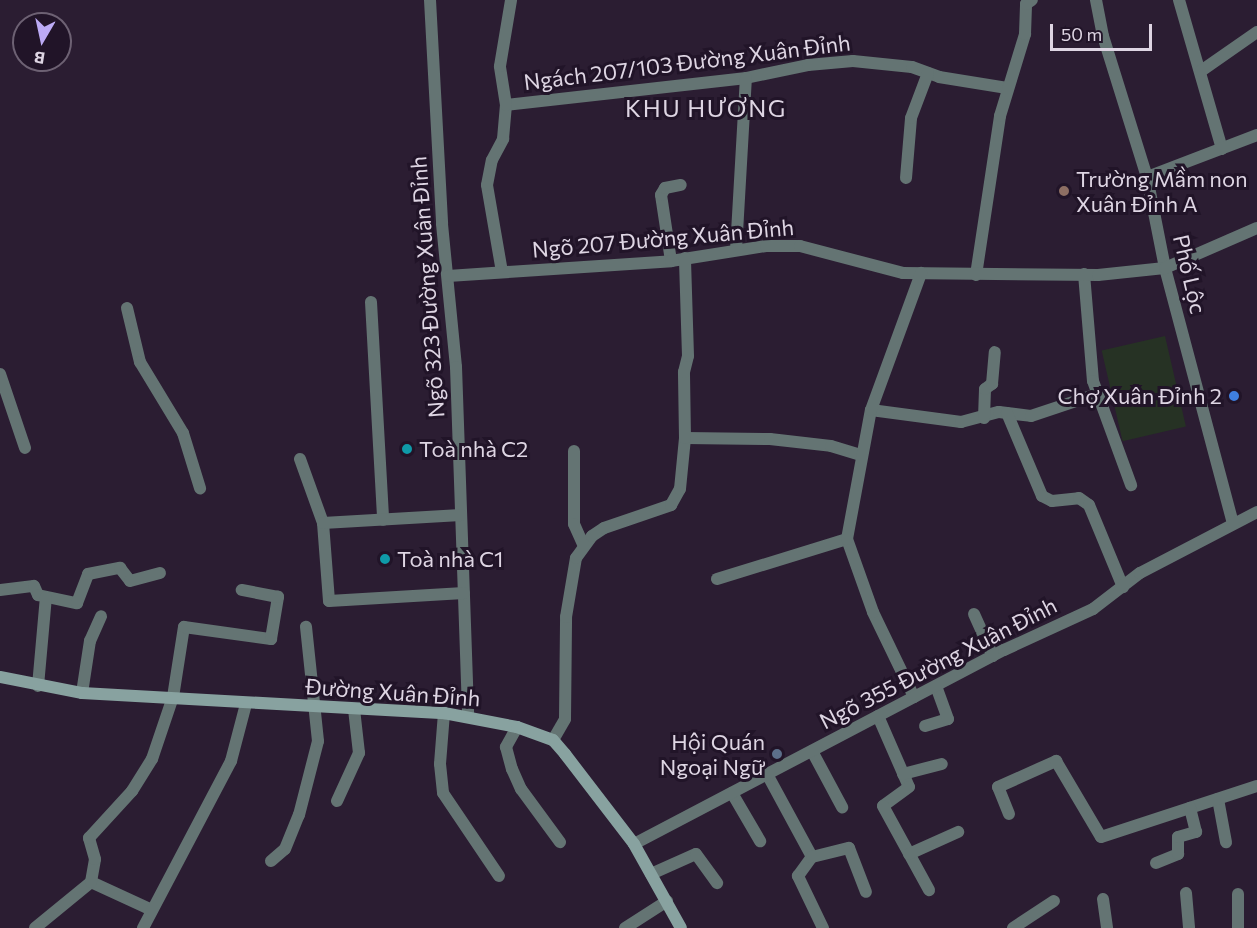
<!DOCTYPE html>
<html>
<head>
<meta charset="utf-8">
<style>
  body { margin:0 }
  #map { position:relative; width:1257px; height:928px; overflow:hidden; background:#2b1d32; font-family:Commissioner,sans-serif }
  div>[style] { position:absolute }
  .green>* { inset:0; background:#263224; transform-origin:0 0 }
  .street>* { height:12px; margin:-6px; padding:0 6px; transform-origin:6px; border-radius:6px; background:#647473 }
  .secondary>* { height:12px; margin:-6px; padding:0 6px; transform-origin:6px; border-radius:6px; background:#88a2a0 }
  .dots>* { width:16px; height:16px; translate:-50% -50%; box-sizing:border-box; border:3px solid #211428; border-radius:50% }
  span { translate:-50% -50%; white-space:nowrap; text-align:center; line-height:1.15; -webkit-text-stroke:6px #211428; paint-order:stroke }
  .street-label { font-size:22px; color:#ded5e3 }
  .poi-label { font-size:22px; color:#ded5e3 }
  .left { translate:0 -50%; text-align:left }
  .right { translate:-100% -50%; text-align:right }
  .neighbourhood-label { font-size:24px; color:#ded5e3; letter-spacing:1.5px }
  .north { position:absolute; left:12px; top:12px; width:60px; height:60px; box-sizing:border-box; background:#211428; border:2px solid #6d6173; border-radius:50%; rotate:189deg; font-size:16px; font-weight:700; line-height:24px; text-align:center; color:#ded5e3 }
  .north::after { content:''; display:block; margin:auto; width:21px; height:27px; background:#bcaaf5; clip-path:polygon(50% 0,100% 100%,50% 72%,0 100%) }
  .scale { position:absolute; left:1050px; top:24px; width:102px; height:27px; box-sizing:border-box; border:3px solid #ded5e3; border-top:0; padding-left:8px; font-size:18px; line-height:21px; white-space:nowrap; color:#ded5e3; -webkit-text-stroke:4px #211428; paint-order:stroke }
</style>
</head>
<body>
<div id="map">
  <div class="green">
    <div style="left:1165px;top:336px;width:93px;height:65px;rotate:77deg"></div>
  </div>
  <div class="street">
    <div style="left:430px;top:0;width:224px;rotate:86.9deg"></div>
    <div style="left:442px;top:224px;width:144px;rotate:84.4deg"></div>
    <div style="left:456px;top:367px;width:348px;rotate:88deg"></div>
    <div style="left:1096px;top:0;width:37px;rotate:79deg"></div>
    <div style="left:1103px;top:36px;width:148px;rotate:72.7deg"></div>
    <div style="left:1147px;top:177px;width:93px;rotate:78.8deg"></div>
    <div style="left:1165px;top:268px;width:264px;rotate:75.1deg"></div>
    <div style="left:1179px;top:0;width:155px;rotate:73.9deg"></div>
    <div style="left:1201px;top:71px;width:68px;rotate:-34.9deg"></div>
    <div style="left:506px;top:105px;width:242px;rotate:-6.4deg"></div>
    <div style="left:746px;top:78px;width:63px;rotate:-11.8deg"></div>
    <div style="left:808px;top:65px;width:45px;rotate:-5.1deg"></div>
    <div style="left:853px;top:61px;width:59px;rotate:5.8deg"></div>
    <div style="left:912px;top:67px;width:29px;rotate:20deg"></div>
    <div style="left:939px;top:77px;width:69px;rotate:9.2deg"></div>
    <div style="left:1147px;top:177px;width:118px;rotate:-20.9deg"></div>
    <div style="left:906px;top:178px;width:60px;rotate:-85.2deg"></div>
    <div style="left:911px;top:118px;width:48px;rotate:-69.3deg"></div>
    <div style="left:736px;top:250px;width:172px;rotate:-86.7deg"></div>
    <div style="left:671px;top:261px;width:67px;rotate:-98.6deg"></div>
    <div style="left:661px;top:195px;width:8px;rotate:-60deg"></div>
    <div style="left:665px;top:188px;width:16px;rotate:-11deg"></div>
    <div style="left:502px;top:272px;width:88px;rotate:-99.8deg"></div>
    <div style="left:487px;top:185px;width:25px;rotate:-79deg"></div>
    <div style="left:492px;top:160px;width:24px;rotate:-62deg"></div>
    <div style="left:503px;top:139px;width:34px;rotate:-85deg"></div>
    <div style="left:506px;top:105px;width:39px;rotate:-99deg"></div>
    <div style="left:500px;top:66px;width:67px;rotate:-80.5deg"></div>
    <div style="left:1084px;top:274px;width:107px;rotate:85.2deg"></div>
    <div style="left:1093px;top:381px;width:111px;rotate:69.9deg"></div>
    <div style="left:976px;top:275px;width:161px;rotate:-81.4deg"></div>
    <div style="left:1000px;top:116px;width:86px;rotate:-73deg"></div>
    <div style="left:1025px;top:34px;width:30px;rotate:-88deg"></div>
    <div style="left:1026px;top:4px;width:7px;rotate:-34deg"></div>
    <div style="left:448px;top:276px;width:224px;rotate:-3.8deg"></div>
    <div style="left:671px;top:261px;width:96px;rotate:-9deg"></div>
    <div style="left:766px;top:246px;width:34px"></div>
    <div style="left:800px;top:246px;width:106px;rotate:14.7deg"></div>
    <div style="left:903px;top:273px;width:195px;rotate:0.6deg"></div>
    <div style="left:1098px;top:275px;width:67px;rotate:-6deg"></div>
    <div style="left:1165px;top:268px;width:100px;rotate:-23.5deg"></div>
    <div style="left:371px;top:302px;width:218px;rotate:86.8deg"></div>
    <div style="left:127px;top:308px;width:56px;rotate:76.5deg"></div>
    <div style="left:140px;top:362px;width:83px;rotate:58.8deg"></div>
    <div style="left:183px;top:433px;width:58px;rotate:72.8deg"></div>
    <div style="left:0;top:374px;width:78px;rotate:71.3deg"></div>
    <div style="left:871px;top:410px;width:91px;rotate:7.6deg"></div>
    <div style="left:961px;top:422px;width:39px;rotate:-15deg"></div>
    <div style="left:999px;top:412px;width:32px;rotate:7deg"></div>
    <div style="left:1031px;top:416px;width:70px;rotate:-18.4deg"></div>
    <div style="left:1007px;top:413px;width:90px;rotate:67.1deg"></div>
    <div style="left:1042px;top:496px;width:11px;rotate:27deg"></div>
    <div style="left:1052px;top:501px;width:27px;rotate:-6deg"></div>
    <div style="left:1079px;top:498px;width:12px;rotate:35deg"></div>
    <div style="left:1089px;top:505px;width:89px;rotate:67.5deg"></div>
    <div style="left:984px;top:418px;width:29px;rotate:-88deg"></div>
    <div style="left:985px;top:389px;width:9px;rotate:-36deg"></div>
    <div style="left:992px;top:384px;width:32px;rotate:-85deg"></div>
    <div style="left:685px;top:438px;width:85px;rotate:0.7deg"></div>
    <div style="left:770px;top:439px;width:61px;rotate:6.5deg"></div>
    <div style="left:831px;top:446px;width:31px;rotate:17deg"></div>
    <div style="left:574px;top:451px;width:73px;rotate:90deg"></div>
    <div style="left:574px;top:524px;width:24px;rotate:66deg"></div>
    <div style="left:300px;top:459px;width:68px;rotate:70.2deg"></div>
    <div style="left:323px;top:523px;width:78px;rotate:85.6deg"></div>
    <div style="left:329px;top:601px;width:135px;rotate:-3.4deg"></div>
    <div style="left:323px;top:523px;width:138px;rotate:-3.3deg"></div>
    <div style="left:717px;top:579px;width:136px;rotate:-17.1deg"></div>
    <div style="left:0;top:590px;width:34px;rotate:-7deg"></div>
    <div style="left:34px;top:586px;width:10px;rotate:66deg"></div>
    <div style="left:38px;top:595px;width:40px;rotate:12deg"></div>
    <div style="left:77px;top:603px;width:31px;rotate:-69deg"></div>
    <div style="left:88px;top:574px;width:33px;rotate:-11deg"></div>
    <div style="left:120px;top:568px;width:16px;rotate:52deg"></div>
    <div style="left:130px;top:581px;width:31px;rotate:-15deg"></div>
    <div style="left:974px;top:614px;width:46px;rotate:65.7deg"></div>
    <div style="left:38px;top:686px;width:89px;rotate:-84.9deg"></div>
    <div style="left:82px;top:693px;width:53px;rotate:-81.3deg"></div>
    <div style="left:90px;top:641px;width:27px;rotate:-66deg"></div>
    <div style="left:914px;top:697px;width:94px;rotate:-115.8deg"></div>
    <div style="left:873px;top:612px;width:77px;rotate:-109.6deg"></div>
    <div style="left:847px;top:539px;width:131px;rotate:-79.5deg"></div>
    <div style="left:871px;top:410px;width:146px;rotate:-69.9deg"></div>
    <div style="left:444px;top:713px;width:51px;rotate:94.5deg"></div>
    <div style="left:440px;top:764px;width:29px;rotate:84deg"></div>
    <div style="left:443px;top:793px;width:100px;rotate:56deg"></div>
    <div style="left:878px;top:716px;width:77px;rotate:66.4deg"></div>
    <div style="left:909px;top:787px;width:32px;rotate:144deg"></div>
    <div style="left:883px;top:806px;width:96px;rotate:61.3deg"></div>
    <div style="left:925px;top:726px;width:24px;rotate:-17deg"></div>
    <div style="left:948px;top:719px;width:35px;rotate:-110deg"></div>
    <div style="left:517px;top:727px;width:23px;rotate:119deg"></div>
    <div style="left:506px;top:747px;width:23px;rotate:75deg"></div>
    <div style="left:512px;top:769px;width:22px;rotate:66deg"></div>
    <div style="left:521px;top:789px;width:66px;rotate:53.7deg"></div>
    <div style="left:553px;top:740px;width:24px;rotate:-60deg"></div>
    <div style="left:565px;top:719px;width:102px;rotate:-89.4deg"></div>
    <div style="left:566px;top:617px;width:60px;rotate:-80.4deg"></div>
    <div style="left:576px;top:558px;width:27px;rotate:-54deg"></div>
    <div style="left:592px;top:536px;width:14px;rotate:-34deg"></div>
    <div style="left:604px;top:528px;width:71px;rotate:-18.9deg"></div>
    <div style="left:671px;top:505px;width:18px;rotate:-61deg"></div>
    <div style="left:680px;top:489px;width:51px;rotate:-84.4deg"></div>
    <div style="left:685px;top:438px;width:66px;rotate:-90.9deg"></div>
    <div style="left:684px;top:372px;width:16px;rotate:-76deg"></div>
    <div style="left:688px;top:356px;width:98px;rotate:-91.8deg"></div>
    <div style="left:812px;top:751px;width:64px;rotate:61.8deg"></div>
    <div style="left:767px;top:774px;width:94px;rotate:61.5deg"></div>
    <div style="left:903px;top:774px;width:40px;rotate:-14.4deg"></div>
    <div style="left:732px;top:793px;width:56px;rotate:59.7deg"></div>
    <div style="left:1218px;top:799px;width:44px;rotate:79.5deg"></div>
    <div style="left:337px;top:801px;width:53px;rotate:-65.4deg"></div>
    <div style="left:359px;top:753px;width:44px;rotate:-96.5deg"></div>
    <div style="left:1009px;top:814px;width:29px;rotate:-112deg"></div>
    <div style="left:998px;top:787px;width:64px;rotate:-24.1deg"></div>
    <div style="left:1056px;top:761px;width:88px;rotate:59.4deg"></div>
    <div style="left:1101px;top:837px;width:164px;rotate:-18.1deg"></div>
    <div style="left:634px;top:844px;width:418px;rotate:-27.7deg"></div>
    <div style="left:1004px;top:650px;width:98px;rotate:-24.7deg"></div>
    <div style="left:1093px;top:609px;width:59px;rotate:-37.5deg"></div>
    <div style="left:1140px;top:573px;width:132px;rotate:-27.5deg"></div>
    <div style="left:909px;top:854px;width:54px;rotate:-24.2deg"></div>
    <div style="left:271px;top:861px;width:18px;rotate:-41deg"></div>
    <div style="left:285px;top:849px;width:37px;rotate:-68deg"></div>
    <div style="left:299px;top:815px;width:76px;rotate:-75.6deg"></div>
    <div style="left:318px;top:741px;width:115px;rotate:-96deg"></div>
    <div style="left:1156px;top:863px;width:24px;rotate:-22deg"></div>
    <div style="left:1178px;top:854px;width:17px;rotate:-90deg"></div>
    <div style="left:1178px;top:837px;width:19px;rotate:-16deg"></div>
    <div style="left:1196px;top:832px;width:25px;rotate:-104deg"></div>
    <div style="left:651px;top:874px;width:49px;rotate:-24deg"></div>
    <div style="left:696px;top:854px;width:36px;rotate:54deg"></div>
    <div style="left:91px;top:882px;width:67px;rotate:24.7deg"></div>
    <div style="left:1186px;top:893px;width:35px;rotate:85deg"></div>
    <div style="left:1238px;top:894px;width:34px;rotate:90deg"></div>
    <div style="left:1103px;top:899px;width:29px;rotate:82deg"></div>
    <div style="left:35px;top:928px;width:72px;rotate:-39.4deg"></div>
    <div style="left:91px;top:882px;width:23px;rotate:-80deg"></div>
    <div style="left:95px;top:859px;width:22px;rotate:-106deg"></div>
    <div style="left:89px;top:838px;width:64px;rotate:-47.5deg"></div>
    <div style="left:132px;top:791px;width:38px;rotate:-58deg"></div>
    <div style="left:152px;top:759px;width:65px;rotate:-71.3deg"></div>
    <div style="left:173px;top:697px;width:71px;rotate:-81.1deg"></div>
    <div style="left:184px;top:627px;width:88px;rotate:7.9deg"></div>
    <div style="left:271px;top:639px;width:43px;rotate:-80.5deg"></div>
    <div style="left:278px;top:597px;width:37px;rotate:-169deg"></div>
    <div style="left:143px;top:928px;width:189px;rotate:-62.2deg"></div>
    <div style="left:231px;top:761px;width:59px;rotate:-75.3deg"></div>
    <div style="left:625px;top:928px;width:50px;rotate:-32.7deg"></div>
    <div style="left:823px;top:928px;width:58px;rotate:-115.7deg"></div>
    <div style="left:798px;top:876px;width:24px;rotate:-54deg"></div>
    <div style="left:812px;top:857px;width:38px;rotate:-14deg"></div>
    <div style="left:849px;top:848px;width:47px;rotate:68.9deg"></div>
    <div style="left:1013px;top:928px;width:49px;rotate:-33.4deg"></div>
  </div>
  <div class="secondary">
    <div style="left:0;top:677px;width:84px;rotate:11deg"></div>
    <div style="left:82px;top:693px;width:363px;rotate:3.2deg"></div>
    <div style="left:444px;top:713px;width:74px;rotate:10.9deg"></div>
    <div style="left:517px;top:727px;width:38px;rotate:20deg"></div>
    <div style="left:553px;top:740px;width:18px;rotate:49deg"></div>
    <div style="left:565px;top:754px;width:113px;rotate:52.5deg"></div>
    <div style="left:634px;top:844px;width:96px;rotate:60.8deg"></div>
  </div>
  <div class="dots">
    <div style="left:1064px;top:191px;background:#8d6e63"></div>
    <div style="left:1234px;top:396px;background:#3f7fe0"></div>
    <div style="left:407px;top:449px;background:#0f9aa8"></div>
    <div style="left:385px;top:559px;background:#0f9aa8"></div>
    <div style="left:777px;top:754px;background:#5c6f8a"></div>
  </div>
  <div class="street-label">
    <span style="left:687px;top:62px;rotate:-7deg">Ngách 207/103 Đường Xuân Đỉnh</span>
    <span style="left:663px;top:238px;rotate:-5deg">Ngõ 207 Đường Xuân Đỉnh</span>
    <span style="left:1190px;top:274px;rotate:77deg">Phố Lộc</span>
    <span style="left:427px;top:287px;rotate:-94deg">Ngõ 323 Đường Xuân Đỉnh</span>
    <span style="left:938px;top:663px;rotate:-27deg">Ngõ 355 Đường Xuân Đỉnh</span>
    <span style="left:393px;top:692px;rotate:4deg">Đường Xuân Đỉnh</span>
  </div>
  <div class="poi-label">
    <span class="left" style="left:1076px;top:191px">Trường Mầm non<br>Xuân Đỉnh A</span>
    <span class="right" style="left:1222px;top:396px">Chợ Xuân Đỉnh 2</span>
    <span class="left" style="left:419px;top:449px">Toà nhà C2</span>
    <span class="left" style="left:397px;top:559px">Toà nhà C1</span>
    <span class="right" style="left:765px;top:754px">Hội Quán<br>Ngoại Ngữ</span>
  </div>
  <div class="neighbourhood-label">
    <span style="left:706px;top:108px">KHU HƯƠNG</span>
  </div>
  <div class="north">B</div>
  <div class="scale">50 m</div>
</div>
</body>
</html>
